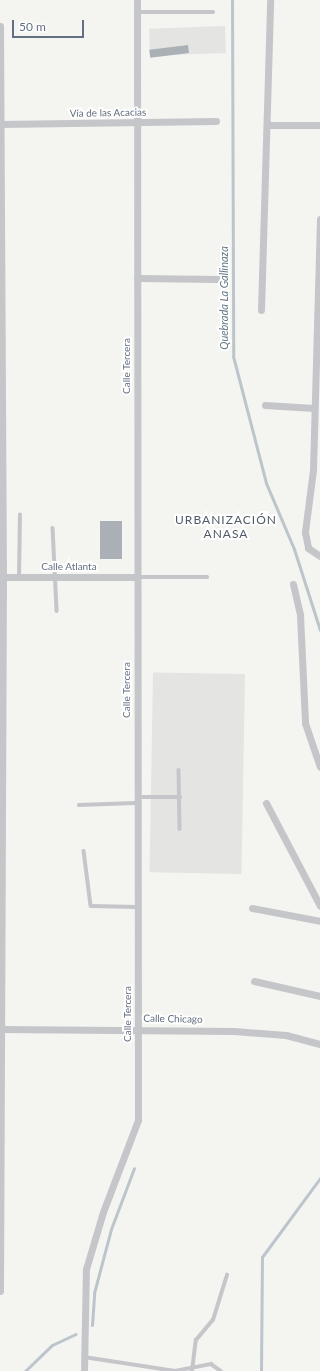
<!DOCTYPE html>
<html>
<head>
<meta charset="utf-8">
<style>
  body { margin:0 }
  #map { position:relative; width:320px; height:1371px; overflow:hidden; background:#f4f4f0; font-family:Lato,sans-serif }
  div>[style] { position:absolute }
  .built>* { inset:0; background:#e4e5e3; transform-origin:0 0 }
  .stream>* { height:3px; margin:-1.5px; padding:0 1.5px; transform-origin:1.5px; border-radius:1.5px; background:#bcc5cc }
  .building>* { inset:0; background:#aab0b6; transform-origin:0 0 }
  .service>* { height:3.5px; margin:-1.75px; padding:0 1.75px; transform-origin:1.75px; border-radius:1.75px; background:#c4c6ca }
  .minor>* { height:7px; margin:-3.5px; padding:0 3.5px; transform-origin:3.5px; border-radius:3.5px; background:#c4c6ca }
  span { translate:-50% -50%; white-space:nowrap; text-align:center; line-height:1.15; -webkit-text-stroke:4px #fff; paint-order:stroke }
  .street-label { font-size:10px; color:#637081 }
  .water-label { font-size:11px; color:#637985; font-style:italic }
  .quarter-label { font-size:12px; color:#515a66; letter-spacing:1px }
  .scale { position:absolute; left:12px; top:20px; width:72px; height:18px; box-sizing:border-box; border:2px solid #637081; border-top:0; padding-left:5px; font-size:12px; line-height:14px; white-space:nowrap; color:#637081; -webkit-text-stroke:3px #fff; paint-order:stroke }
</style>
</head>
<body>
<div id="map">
  <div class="built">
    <div style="left:225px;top:26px;width:27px;height:76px;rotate:88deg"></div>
    <div style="left:245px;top:674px;width:200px;height:92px;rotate:91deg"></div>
  </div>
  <div class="stream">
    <div style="left:232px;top:0;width:356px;rotate:89.8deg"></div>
    <div style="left:233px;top:356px;width:131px;rotate:75.4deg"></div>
    <div style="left:266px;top:483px;width:72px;rotate:67deg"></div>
    <div style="left:294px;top:549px;width:85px;rotate:72.2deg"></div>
    <div style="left:92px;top:1325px;width:32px;rotate:-86deg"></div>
    <div style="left:94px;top:1293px;width:66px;rotate:-75.1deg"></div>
    <div style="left:111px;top:1229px;width:65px;rotate:-69.3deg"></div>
    <div style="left:25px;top:1371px;width:37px;rotate:-44deg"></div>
    <div style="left:52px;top:1345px;width:26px;rotate:-25deg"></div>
    <div style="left:261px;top:1371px;width:114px;rotate:-89.5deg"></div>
    <div style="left:262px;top:1257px;width:98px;rotate:-53.7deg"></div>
  </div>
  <div class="building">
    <div style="left:188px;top:45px;width:8px;height:39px;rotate:83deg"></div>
    <div style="left:100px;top:521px;width:22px;height:38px"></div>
  </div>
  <div class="service">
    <div style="left:137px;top:12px;width:76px"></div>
    <div style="left:53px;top:528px;width:83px;rotate:87.2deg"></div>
    <div style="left:19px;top:577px;width:62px;rotate:-89.1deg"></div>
    <div style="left:137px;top:577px;width:70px"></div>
    <div style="left:179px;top:770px;width:59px;rotate:89deg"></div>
    <div style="left:137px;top:797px;width:43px"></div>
    <div style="left:79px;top:805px;width:56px;rotate:-2deg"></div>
    <div style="left:84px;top:851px;width:55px;rotate:82.7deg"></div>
    <div style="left:91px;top:906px;width:46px;rotate:1.2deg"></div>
    <div style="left:84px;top:1357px;width:92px;rotate:8.7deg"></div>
    <div style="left:175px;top:1371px;width:37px;rotate:-11deg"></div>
    <div style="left:211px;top:1364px;width:12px;rotate:35deg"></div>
    <div style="left:192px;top:1371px;width:31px;rotate:-83deg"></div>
    <div style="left:196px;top:1340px;width:26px;rotate:-50deg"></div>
    <div style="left:213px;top:1320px;width:47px;rotate:-72.7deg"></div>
  </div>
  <div class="minor">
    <div style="left:0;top:26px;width:551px;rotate:89.69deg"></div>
    <div style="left:3px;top:577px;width:714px;rotate:90.24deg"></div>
    <div style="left:0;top:124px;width:216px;rotate:-0.8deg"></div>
    <div style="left:267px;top:125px;width:53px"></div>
    <div style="left:320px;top:219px;width:251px;rotate:91.6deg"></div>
    <div style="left:313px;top:470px;width:63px;rotate:97.4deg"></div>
    <div style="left:305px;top:532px;width:16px;rotate:79deg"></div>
    <div style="left:308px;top:548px;width:14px;rotate:34deg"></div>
    <div style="left:137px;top:278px;width:81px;rotate:0.7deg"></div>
    <div style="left:261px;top:310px;width:310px;rotate:-88.3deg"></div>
    <div style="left:265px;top:405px;width:49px;rotate:3.5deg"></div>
    <div style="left:0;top:577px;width:137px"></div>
    <div style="left:293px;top:584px;width:32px;rotate:77deg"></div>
    <div style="left:300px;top:615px;width:108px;rotate:87.3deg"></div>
    <div style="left:305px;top:723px;width:46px;rotate:71.2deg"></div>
    <div style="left:266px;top:803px;width:116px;rotate:62.3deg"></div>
    <div style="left:252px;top:908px;width:69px;rotate:10.8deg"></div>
    <div style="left:254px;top:981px;width:68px;rotate:12.8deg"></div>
    <div style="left:0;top:1029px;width:234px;rotate:0.5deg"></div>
    <div style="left:234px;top:1031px;width:52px;rotate:4.4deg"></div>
    <div style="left:286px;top:1035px;width:35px;rotate:15deg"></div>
    <div style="left:84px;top:1371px;width:102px;rotate:-88.9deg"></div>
    <div style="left:86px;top:1269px;width:59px;rotate:-73.4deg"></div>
    <div style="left:103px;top:1212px;width:98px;rotate:-69.2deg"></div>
    <div style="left:138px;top:1120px;width:1120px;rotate:-90.05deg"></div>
  </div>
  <div class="street-label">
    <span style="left:108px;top:113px;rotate:-1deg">Vía de las Acacias</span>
    <span style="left:127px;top:366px;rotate:-90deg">Calle Tercera</span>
    <span style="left:69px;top:567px">Calle Atlanta</span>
    <span style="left:127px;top:690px;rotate:-90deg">Calle Tercera</span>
    <span style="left:128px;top:1014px;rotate:-90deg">Calle Tercera</span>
    <span style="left:173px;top:1019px;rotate:1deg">Calle Chicago</span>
  </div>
  <div class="water-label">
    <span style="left:224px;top:298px;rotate:-90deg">Quebrada La Gallinaza</span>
  </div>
  <div class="quarter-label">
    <span style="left:226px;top:527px">URBANIZACIÓN<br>ANASA</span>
  </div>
  <div class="scale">50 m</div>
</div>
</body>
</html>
